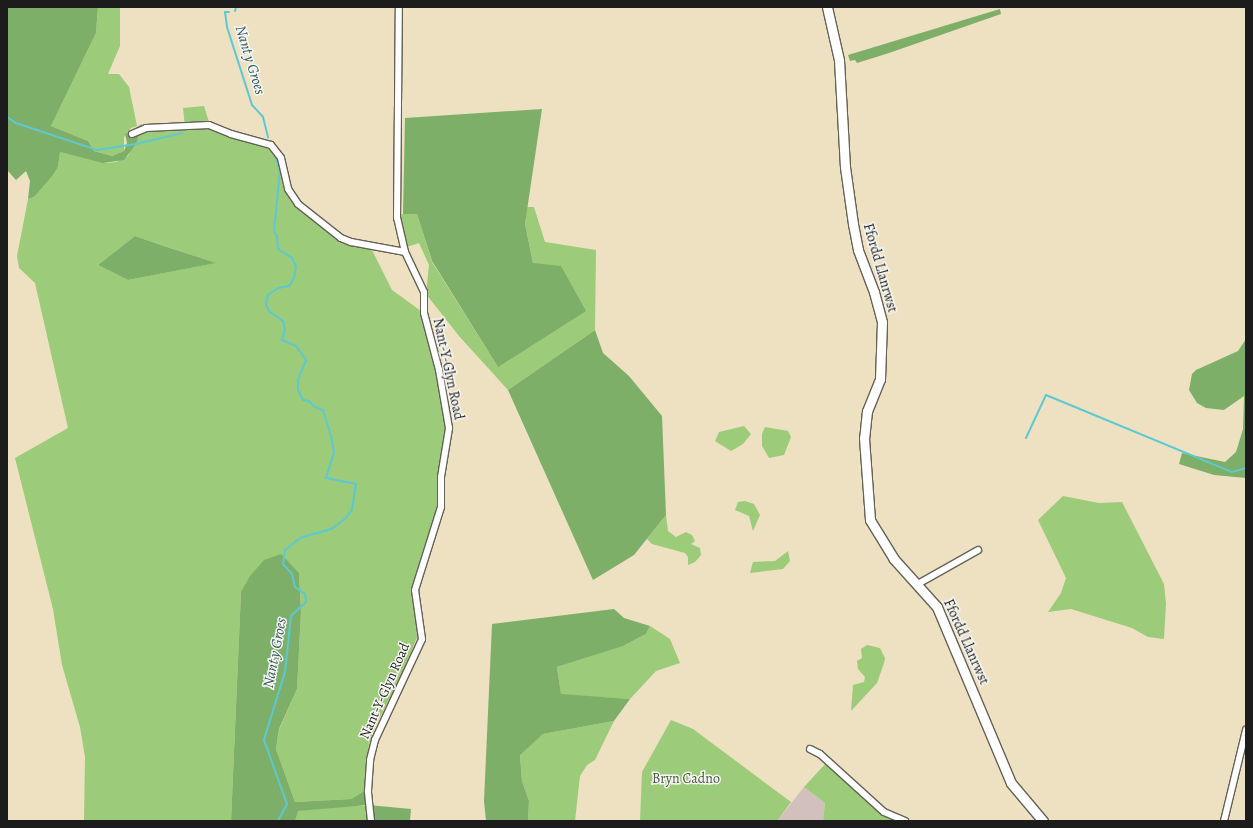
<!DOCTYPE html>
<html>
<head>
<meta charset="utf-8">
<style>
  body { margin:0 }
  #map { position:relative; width:1253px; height:828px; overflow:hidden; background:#ede1c1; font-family:Alegreya,serif }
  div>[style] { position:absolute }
  .industrial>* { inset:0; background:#d1c0bc }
  .green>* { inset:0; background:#9ccb79 }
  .forest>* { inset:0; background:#7daf69 }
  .stream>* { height:2px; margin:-1px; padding:0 1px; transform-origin:1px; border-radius:1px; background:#5cc9d2 }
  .roads { filter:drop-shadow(1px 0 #656156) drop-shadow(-1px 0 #656156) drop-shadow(0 1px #656156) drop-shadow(0 -1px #656156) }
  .minor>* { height:6px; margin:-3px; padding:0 3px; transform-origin:3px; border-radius:3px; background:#fff }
  .secondary>* { height:9px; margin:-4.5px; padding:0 4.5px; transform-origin:4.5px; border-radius:4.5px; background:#fff }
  span { translate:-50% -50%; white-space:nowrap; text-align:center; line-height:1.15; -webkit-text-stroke:3px #f6f6f2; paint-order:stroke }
  .street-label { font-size:14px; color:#1c1c1c }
  .park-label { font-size:14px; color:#49593d }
  .water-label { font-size:15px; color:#32595c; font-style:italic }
  .frame { position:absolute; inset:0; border:8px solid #1c1c1c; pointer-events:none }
</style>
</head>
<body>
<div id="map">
  <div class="industrial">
    <div style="clip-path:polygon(804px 787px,825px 803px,823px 821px,777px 821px)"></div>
  </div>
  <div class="green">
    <div style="clip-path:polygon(98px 7px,120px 7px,120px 46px,108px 74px,119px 74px,129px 87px,137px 126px,131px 128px,124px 137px,124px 151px,112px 156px,94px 151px,88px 141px,51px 126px,96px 33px)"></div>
    <div style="clip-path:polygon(evenodd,204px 106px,210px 125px,271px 145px,285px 172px,283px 181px,290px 200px,297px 208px,342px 243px,372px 250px,392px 290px,421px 311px,437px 374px,445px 425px,438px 506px,417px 573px,413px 599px,418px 635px,401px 677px,375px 727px,369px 744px,365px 791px,351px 799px,295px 802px,276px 749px,279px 730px,297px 689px,301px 612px,299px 573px,241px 592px,231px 821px,84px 821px,85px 757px,80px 727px,62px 665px,53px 609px,15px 458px,68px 428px,35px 283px,19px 268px,17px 256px,28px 199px,34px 197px,58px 167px,60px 152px,106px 163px,116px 162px,128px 156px,141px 129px,185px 127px,183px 108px,204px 106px,135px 236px,215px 263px,128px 280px,98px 265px,135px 236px)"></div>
    <div style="clip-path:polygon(527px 207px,534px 207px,545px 242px,596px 250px,595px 330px,508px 390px,459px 336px,426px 294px,429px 265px,419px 243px,404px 248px,397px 214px,417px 214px,432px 262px,498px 367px,533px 263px,525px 224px)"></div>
    <div style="clip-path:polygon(744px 426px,751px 434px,743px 444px,731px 451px,715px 441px,719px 432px)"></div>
    <div style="clip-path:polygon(765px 427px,788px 431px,791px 437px,784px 455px,769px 458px,762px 446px,762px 434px)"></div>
    <div style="clip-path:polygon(1063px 496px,1099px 503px,1122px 502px,1164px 584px,1166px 604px,1164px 639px,1148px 637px,1132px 628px,1071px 609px,1048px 612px,1061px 593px,1066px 578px,1038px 520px)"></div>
    <div style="clip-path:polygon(745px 501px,754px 504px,760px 515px,753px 531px,749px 516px,735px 510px,738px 502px)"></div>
    <div style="clip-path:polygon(666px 515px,668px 531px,676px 537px,686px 532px,692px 535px,695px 541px,691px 544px,700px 548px,701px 555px,695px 562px,688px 565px,688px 557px,685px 553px,652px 544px,647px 539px)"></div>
    <div style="clip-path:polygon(788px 551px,790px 561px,783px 569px,750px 573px,753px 562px,775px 561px)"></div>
    <div style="clip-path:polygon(650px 626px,670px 639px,680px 663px,656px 671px,630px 699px,561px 695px,557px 667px,625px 645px,646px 634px)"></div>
    <div style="clip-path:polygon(867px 645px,880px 648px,885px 658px,884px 663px,877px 683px,851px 711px,853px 685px,864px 682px,865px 677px,858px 669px,857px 661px,862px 658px,861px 649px)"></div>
    <div style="clip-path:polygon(671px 720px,693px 729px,791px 802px,777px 821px,640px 821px,642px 772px)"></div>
    <div style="clip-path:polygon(614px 721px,595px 760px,587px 765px,580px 776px,575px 821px,528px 821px,529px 801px,522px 781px,520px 754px,543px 734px)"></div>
    <div style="clip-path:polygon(827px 762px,884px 812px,905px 821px,823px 821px,825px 803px,804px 787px)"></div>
    <div style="clip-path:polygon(343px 806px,366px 806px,368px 821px,295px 821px,297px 811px)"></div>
  </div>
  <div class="forest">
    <div style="clip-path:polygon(7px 7px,98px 7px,96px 33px,51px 126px,88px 141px,94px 151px,112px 156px,124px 151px,127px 143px,125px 134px,142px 124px,136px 144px,124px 160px,103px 163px,60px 152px,58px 167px,52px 176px,34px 197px,28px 199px,30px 181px,26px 171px,16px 180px,7px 170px)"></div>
    <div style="clip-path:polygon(1000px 9px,1001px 14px,889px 53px,857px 63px,855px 60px,850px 61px,848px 55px)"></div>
    <div style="clip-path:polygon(542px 109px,525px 224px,533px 263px,561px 266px,586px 311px,498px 367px,432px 261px,417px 214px,403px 214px,405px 118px)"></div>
    <div style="clip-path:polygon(135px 236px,167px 247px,216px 263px,128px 280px,98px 265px)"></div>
    <div style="clip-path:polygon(595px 330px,603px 353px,629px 376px,662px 416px,666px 515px,634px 555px,593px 580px,508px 390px)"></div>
    <div style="clip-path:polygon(1246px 339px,1246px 478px,1214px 475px,1179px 464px,1182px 453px,1225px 462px,1236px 452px,1243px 429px,1244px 396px,1224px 410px,1206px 408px,1197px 403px,1189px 390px,1192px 374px,1196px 370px,1238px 351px)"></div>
    <div style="clip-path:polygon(281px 554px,299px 573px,301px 612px,297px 689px,279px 729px,276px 749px,295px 802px,351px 799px,368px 789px,368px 805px,411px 809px,410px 821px,371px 821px,368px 805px,298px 811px,295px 821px,231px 821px,241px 592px,250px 576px,264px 560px)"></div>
    <div style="clip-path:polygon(614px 609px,624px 618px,650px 626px,646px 634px,623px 646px,557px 667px,561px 694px,630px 699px,614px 721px,543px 734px,520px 755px,522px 781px,529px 801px,528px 821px,486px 821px,484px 801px,492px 624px)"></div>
  </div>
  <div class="stream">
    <div style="left:235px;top:11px;width:4px;rotate:-76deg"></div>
    <div style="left:229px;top:12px;width:4px;rotate:180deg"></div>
    <div style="left:225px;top:12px;width:15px;rotate:82deg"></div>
    <div style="left:227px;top:27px;width:82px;rotate:72.2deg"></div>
    <div style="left:252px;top:105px;width:16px;rotate:47deg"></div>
    <div style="left:263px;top:117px;width:21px;rotate:76deg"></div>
    <div style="left:7px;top:117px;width:11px;rotate:34deg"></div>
    <div style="left:16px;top:123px;width:85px;rotate:18.4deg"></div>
    <div style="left:97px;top:150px;width:39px;rotate:-9deg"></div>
    <div style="left:136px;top:144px;width:47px;rotate:-13.4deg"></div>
    <div style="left:274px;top:153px;width:18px;rotate:71deg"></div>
    <div style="left:280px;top:170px;width:61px;rotate:95.6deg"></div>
    <div style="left:274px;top:231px;width:7px;rotate:63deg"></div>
    <div style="left:277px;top:237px;width:12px;rotate:85deg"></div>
    <div style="left:278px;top:249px;width:15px;rotate:32deg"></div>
    <div style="left:291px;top:257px;width:10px;rotate:61deg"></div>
    <div style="left:296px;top:266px;width:12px;rotate:99deg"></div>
    <div style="left:294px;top:278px;width:9px;rotate:122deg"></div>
    <div style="left:289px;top:286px;width:11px;rotate:170deg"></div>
    <div style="left:278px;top:288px;width:12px;rotate:145deg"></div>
    <div style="left:268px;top:295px;width:9px;rotate:103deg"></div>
    <div style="left:266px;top:304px;width:8px;rotate:67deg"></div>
    <div style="left:269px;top:311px;width:17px;rotate:36deg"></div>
    <div style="left:283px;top:321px;width:8px;rotate:76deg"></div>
    <div style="left:285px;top:329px;width:11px;rotate:105deg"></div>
    <div style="left:282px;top:340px;width:15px;rotate:23deg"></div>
    <div style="left:296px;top:346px;width:17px;rotate:54deg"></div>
    <div style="left:306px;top:360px;width:22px;rotate:112deg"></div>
    <div style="left:298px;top:380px;width:10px;rotate:90deg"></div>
    <div style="left:298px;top:390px;width:11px;rotate:63deg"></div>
    <div style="left:303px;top:400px;width:6px;rotate:9deg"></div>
    <div style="left:309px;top:401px;width:8px;rotate:45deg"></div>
    <div style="left:315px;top:407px;width:9px;rotate:21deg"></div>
    <div style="left:323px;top:410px;width:27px;rotate:73deg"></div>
    <div style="left:331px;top:436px;width:17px;rotate:80deg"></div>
    <div style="left:334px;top:453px;width:26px;rotate:108deg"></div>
    <div style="left:326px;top:478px;width:31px;rotate:11deg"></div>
    <div style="left:356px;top:484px;width:26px;rotate:99deg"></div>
    <div style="left:352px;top:510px;width:11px;rotate:128deg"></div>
    <div style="left:345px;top:519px;width:17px;rotate:144deg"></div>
    <div style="left:331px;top:529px;width:32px;rotate:164deg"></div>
    <div style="left:300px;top:538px;width:19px;rotate:141deg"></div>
    <div style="left:285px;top:550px;width:14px;rotate:98deg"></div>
    <div style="left:283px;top:564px;width:13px;rotate:48deg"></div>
    <div style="left:292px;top:574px;width:13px;rotate:77deg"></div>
    <div style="left:295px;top:587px;width:12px;rotate:35deg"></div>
    <div style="left:305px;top:594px;width:8px;rotate:83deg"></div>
    <div style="left:306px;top:602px;width:21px;rotate:137deg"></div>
    <div style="left:291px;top:616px;width:56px;rotate:96.1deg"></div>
    <div style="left:285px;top:672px;width:71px;rotate:107.2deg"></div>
    <div style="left:264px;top:740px;width:68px;rotate:70.2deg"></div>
    <div style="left:287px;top:804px;width:19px;rotate:118deg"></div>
    <div style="left:1026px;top:438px;width:47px;rotate:-65.1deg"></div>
    <div style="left:1046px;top:395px;width:201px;rotate:22.5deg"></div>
    <div style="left:1232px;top:472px;width:15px;rotate:-16deg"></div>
  </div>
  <div class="roads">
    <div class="minor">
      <div style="left:132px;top:134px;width:15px;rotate:-23deg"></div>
      <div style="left:146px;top:128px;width:63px;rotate:-2.7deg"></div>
      <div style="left:209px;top:125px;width:24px;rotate:22deg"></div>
      <div style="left:231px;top:134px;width:41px;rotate:15.4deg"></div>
      <div style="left:271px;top:145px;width:16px;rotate:52deg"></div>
      <div style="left:281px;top:158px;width:32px;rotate:77deg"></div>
      <div style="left:288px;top:189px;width:18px;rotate:56deg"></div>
      <div style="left:298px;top:204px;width:55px;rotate:38.3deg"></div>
      <div style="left:341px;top:238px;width:11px;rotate:22deg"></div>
      <div style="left:351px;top:242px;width:55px;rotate:10.5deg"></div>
      <div style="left:918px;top:584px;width:69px;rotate:-29.5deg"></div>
      <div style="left:810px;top:749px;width:11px;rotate:27deg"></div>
      <div style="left:820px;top:754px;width:86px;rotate:42.2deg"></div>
      <div style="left:884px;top:812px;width:23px;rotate:23deg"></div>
      <div style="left:371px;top:821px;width:30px;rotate:-96deg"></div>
      <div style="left:368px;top:791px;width:31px;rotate:-86deg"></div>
      <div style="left:370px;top:760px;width:21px;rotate:-76deg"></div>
      <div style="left:375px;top:740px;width:111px;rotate:-65deg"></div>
      <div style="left:422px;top:639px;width:49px;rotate:-98.1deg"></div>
      <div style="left:415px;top:590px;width:87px;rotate:-72.6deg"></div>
      <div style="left:441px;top:507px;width:30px;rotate:-90deg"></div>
      <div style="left:441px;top:477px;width:50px;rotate:-80.7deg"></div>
      <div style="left:449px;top:428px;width:59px;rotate:-99.8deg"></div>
      <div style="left:439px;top:370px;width:59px;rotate:-104.7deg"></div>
      <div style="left:424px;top:313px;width:21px;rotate:-90deg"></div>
      <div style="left:424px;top:292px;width:44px;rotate:-115.4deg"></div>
      <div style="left:405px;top:252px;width:35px;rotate:-103deg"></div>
      <div style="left:397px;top:218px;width:211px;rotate:-89.5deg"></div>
      <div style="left:1224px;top:821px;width:94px;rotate:-76.4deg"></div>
    </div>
    <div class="secondary">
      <div style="left:827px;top:7px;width:54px;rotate:77.2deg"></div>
      <div style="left:839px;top:60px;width:107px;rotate:86.8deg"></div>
      <div style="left:845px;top:167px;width:58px;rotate:82deg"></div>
      <div style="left:853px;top:224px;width:26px;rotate:79deg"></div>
      <div style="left:858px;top:250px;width:45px;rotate:69.1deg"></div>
      <div style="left:874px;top:292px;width:31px;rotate:75deg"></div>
      <div style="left:882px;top:322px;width:57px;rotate:92deg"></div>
      <div style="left:880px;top:379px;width:35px;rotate:112deg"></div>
      <div style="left:867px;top:411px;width:27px;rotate:96deg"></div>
      <div style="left:864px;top:438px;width:82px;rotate:85.8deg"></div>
      <div style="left:870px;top:520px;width:46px;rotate:58.4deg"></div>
      <div style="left:894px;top:559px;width:64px;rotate:48.1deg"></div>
      <div style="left:937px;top:607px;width:191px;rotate:67.2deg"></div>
      <div style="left:1011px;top:783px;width:50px;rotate:49.9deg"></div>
    </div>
  </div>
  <div class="street-label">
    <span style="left:880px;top:268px;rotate:74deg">Ffordd Llanrwst</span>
    <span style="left:448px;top:369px;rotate:78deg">Nant-Y-Glyn Road</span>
    <span style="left:966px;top:642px;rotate:66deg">Ffordd Llanrwst</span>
    <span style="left:385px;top:691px;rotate:-66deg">Nant-Y-Glyn Road</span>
  </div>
  <div class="park-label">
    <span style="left:686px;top:779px">Bryn Cadno</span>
  </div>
  <div class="water-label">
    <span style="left:250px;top:60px;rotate:73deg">Nant y Groes</span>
    <span style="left:275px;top:653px;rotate:-79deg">Nant y Groes</span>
  </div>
  <div class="frame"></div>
</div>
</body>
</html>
